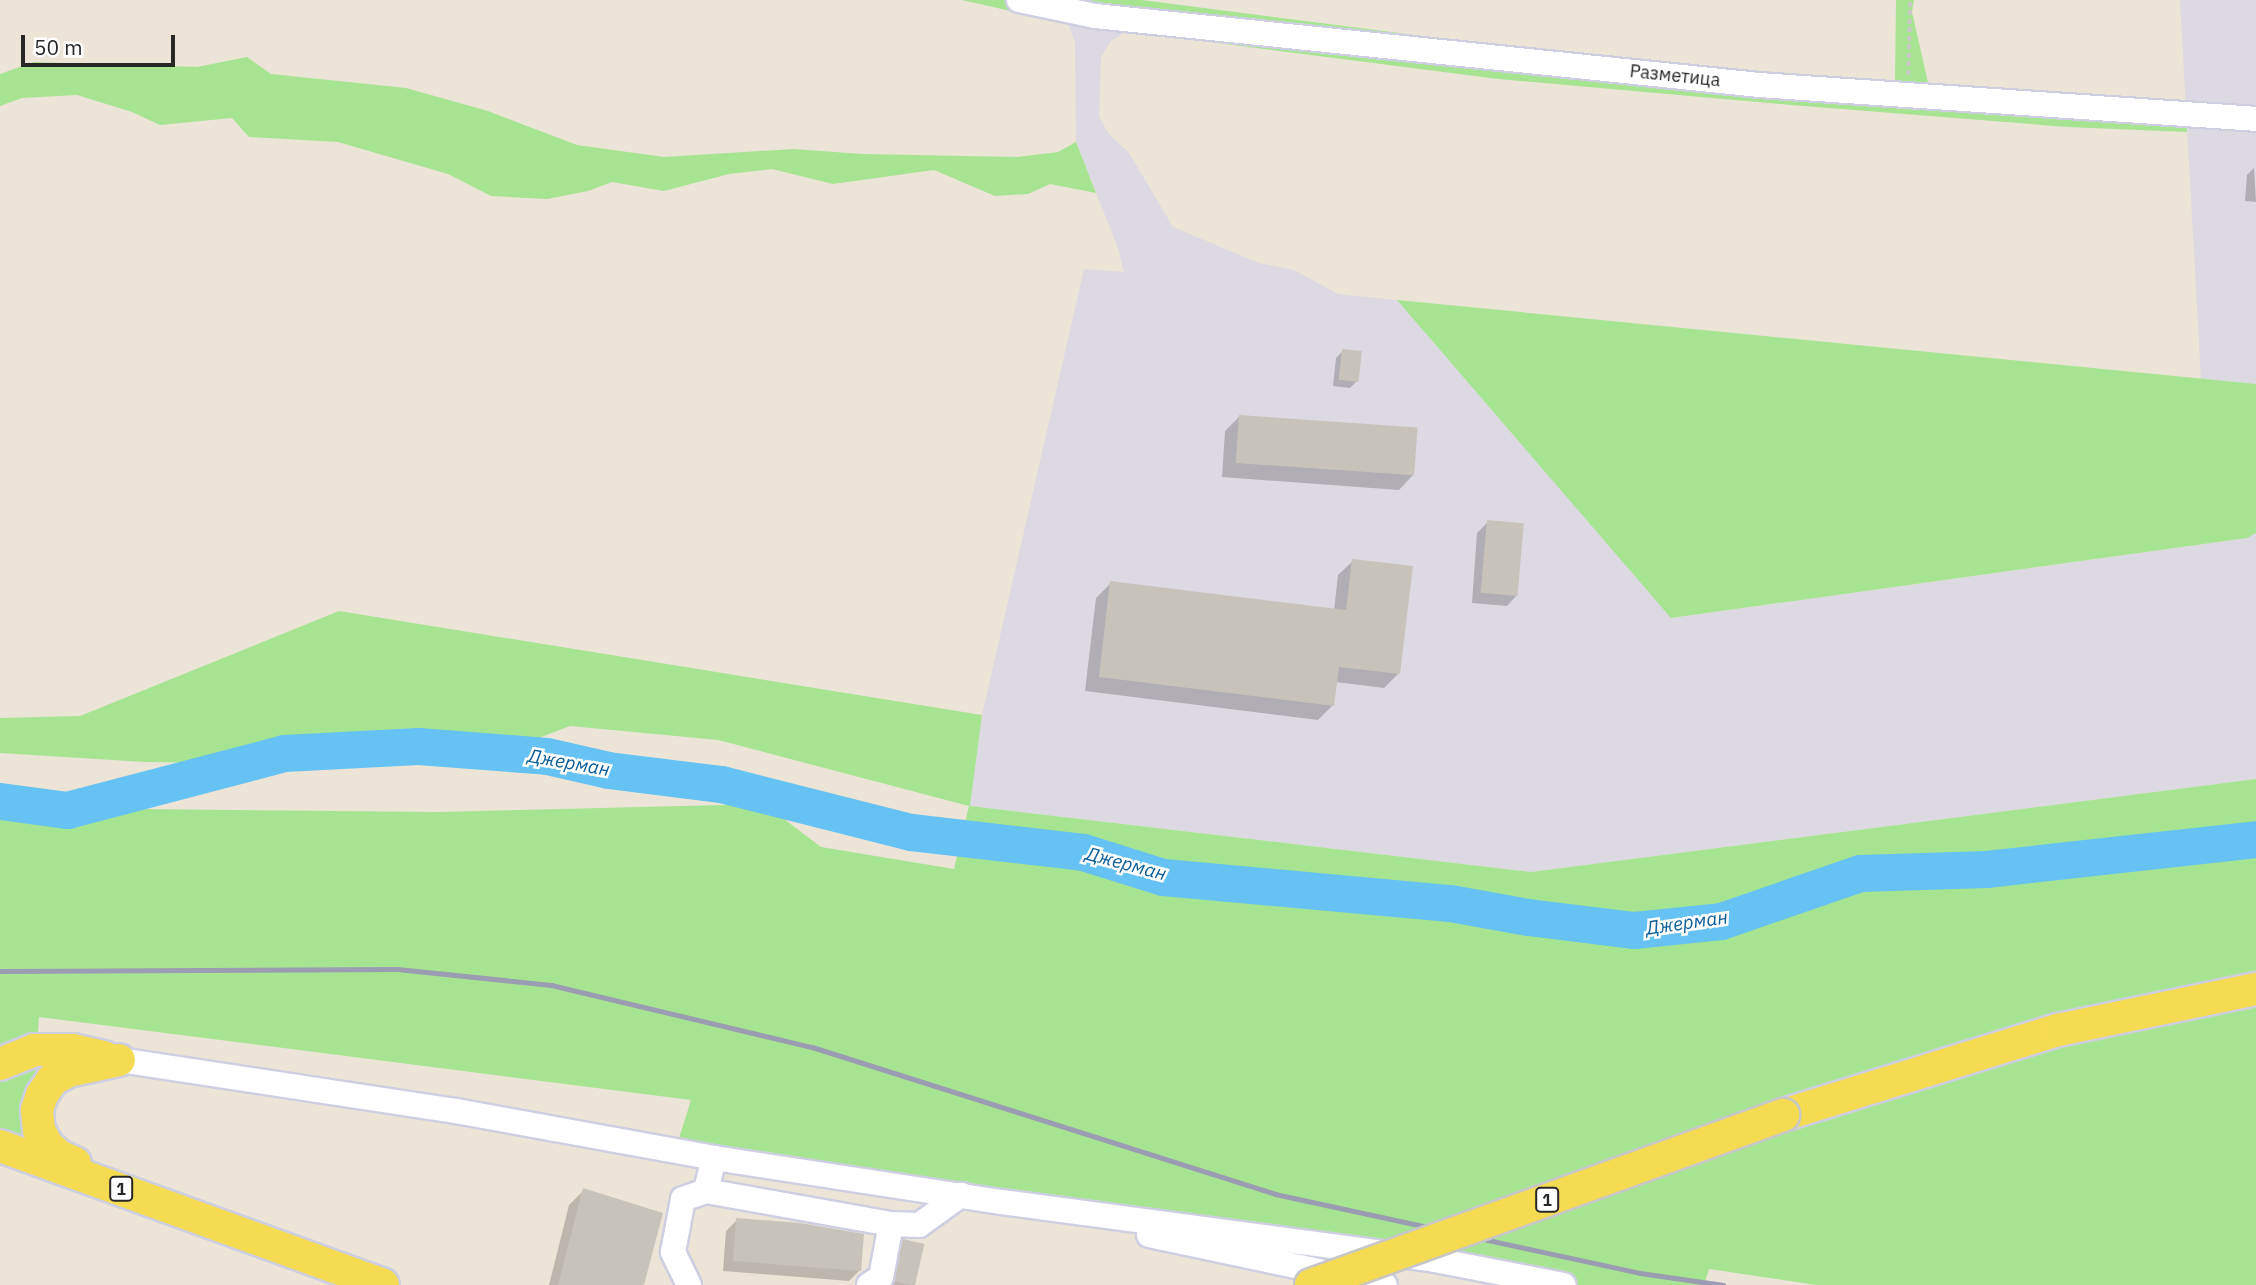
<!DOCTYPE html>
<html>
<head>
<meta charset="utf-8">
<style>
  body { margin:0 }
  #map { position:relative; width:2256px; height:1285px; overflow:hidden; background:#ebe4d7; font-family:"IBM Plex Sans",sans-serif }
  div>[style] { position:absolute }
  .industrial>* { inset:0; background:#dcd9e2 }
  .green>* { inset:0; background:#a7e491 }
  .shadow>* { inset:0; background:#0003 }
  .river>* { height:37px; margin:-18.5px; padding:0 18.5px; transform-origin:18.5px; border-radius:18.5px; background:#65c2f2 }
  .building>* { inset:0; background:#c8c3ba; transform-origin:0 0 }
  .path>* { height:3.5px; margin-top:-1.75px; transform-origin:0; background:repeating-linear-gradient(90deg,#c7c7c7 0 5px,transparent 0 8.5px) }
  .roads { filter:drop-shadow(2px 0 #cdcfe1) drop-shadow(-2px 0 #cdcfe1) drop-shadow(0 2px #cdcfe1) drop-shadow(0 -2px #cdcfe1) }
  .minor>* { height:24px; margin:-12px; padding:0 12px; transform-origin:12px; border-radius:12px; background:#fff }
  .major>* { height:32px; margin:-16px; padding:0 16px; transform-origin:16px; border-radius:16px; background:#f5db52 }
  .rail>* { height:5px; margin:-2.5px; padding:0 2.5px; transform-origin:2.5px; border-radius:2.5px; background:#9a9cb2 }
  .bridges { filter:drop-shadow(2px 0 #c7c7c7) drop-shadow(-2px 0 #c7c7c7) drop-shadow(0 2px #c7c7c7) drop-shadow(0 -2px #c7c7c7) }
  .major-bridge>* { height:32px; margin:-16px; padding:0 16px; transform-origin:16px; border-radius:16px; background:#f5db52 }
  span { translate:-50% -50%; white-space:nowrap; text-align:center; line-height:1.15; -webkit-text-stroke:5px #fff; paint-order:stroke }
  .shield-label span { padding:2px 5px; background:#fff; border:2px solid; border-radius:5px; -webkit-text-stroke-width:0 }
  .shield-label { font-size:16px; color:#272727; font-weight:700 }
  .street-label { font-size:18px; color:#272727 }
  .water-label { font-size:19px; color:#095d99; font-style:italic }
  .scale { position:absolute; left:21px; top:35px; width:154px; height:32px; box-sizing:border-box; border:4px solid #272727; border-top:0; padding-left:9px; font-size:21px; line-height:24px; white-space:nowrap; color:#272727; -webkit-text-stroke:5px #fff; paint-order:stroke }
</style>
</head>
<body>
<div id="map">
  <div class="industrial">
    <div style="clip-path:polygon(2180px 0,2256px 0,2256px 384px,2201px 379px)"></div>
    <div style="clip-path:polygon(1068px 24px,1129px 30px,1111px 41px,1101px 57px,1099px 117px,1109px 134px,1129px 153px,1173px 227px,1259px 263px,1294px 270px,1338px 294px,1397px 300px,1672px 618px,2247px 538px,2256px 533px,2256px 779px,1531px 872px,969px 806px,982px 715px,1084px 269px,1124px 272px,1118px 248px,1076px 142px,1075px 42px)"></div>
  </div>
  <div class="green">
    <div style="clip-path:polygon(962px 0,1142px 0,1601px 59px,1895px 81px,1896px 0,1914px 0,1912px 12px,1929px 87px,2186px 104px,2187px 132px,2067px 127px,1791px 105px,1498px 79px,1068px 24px)"></div>
    <div style="clip-path:polygon(247px 57px,271px 74px,406px 88px,488px 111px,577px 145px,664px 157px,793px 149px,863px 154px,1017px 157px,1058px 152px,1076px 142px,1096px 193px,1050px 184px,1028px 194px,995px 196px,934px 170px,833px 184px,772px 169px,729px 174px,664px 191px,612px 182px,588px 191px,547px 199px,491px 196px,448px 174px,338px 142px,249px 137px,232px 118px,160px 125px,132px 112px,77px 95px,22px 98px,0 106px,0 74px,34px 62px,197px 67px)"></div>
    <div style="clip-path:polygon(1397px 300px,2256px 384px,2256px 533px,2247px 538px,1671px 618px)"></div>
    <div style="clip-path:polygon(339px 611px,982px 715px,970px 806px,1531px 872px,2256px 779px,2256px 1285px,1817px 1285px,1709px 1269px,1704px 1285px,1564px 1285px,675px 1151px,691px 1100px,39px 1017px,30px 1156px,0 1145px,0 802px,27px 796px,141px 809px,438px 812px,764px 804px,821px 847px,954px 869px,969px 806px,718px 740px,570px 726px,468px 765px,145px 762px,0 753px,0 718px,80px 716px)"></div>
  </div>
  <div class="shadow">
    <div style="clip-path:polygon(2254px 168px,2256px 202px,2245px 201px,2247px 175px)"></div>
    <div style="clip-path:polygon(1343px 351px,1357px 381px,1350px 388px,1333px 386px,1336px 358px)"></div>
    <div style="clip-path:polygon(1240px 416px,1413px 475px,1399px 490px,1222px 477px,1225px 431px)"></div>
    <div style="clip-path:polygon(1488px 522px,1517px 595px,1507px 606px,1472px 603px,1477px 533px)"></div>
    <div style="clip-path:polygon(1353px 561px,1398px 674px,1384px 688px,1336px 682px,1333px 705px,1318px 720px,1085px 691px,1096px 598px,1111px 583px,1334px 611px,1338px 575px)"></div>
    <div style="clip-path:polygon(584px 1190px,642px 1285px,549px 1285px,569px 1205px)"></div>
    <div style="clip-path:polygon(737px 1220px,860px 1270px,849px 1281px,723px 1271px,726px 1231px)"></div>
    <div style="clip-path:polygon(904px 1241px,922px 1245px,913px 1285px,890px 1285px,897px 1248px)"></div>
  </div>
  <div class="river">
    <div style="left:0;top:801px;width:68px;rotate:7.7deg"></div>
    <div style="left:67px;top:810px;width:224px;rotate:-14.7deg"></div>
    <div style="left:284px;top:753px;width:134px;rotate:-3deg"></div>
    <div style="left:418px;top:746px;width:129px;rotate:4.4deg"></div>
    <div style="left:547px;top:756px;width:63px;rotate:12.9deg"></div>
    <div style="left:608px;top:770px;width:114px;rotate:7.1deg"></div>
    <div style="left:721px;top:784px;width:196px;rotate:14.2deg"></div>
    <div style="left:911px;top:832px;width:173px;rotate:6.6deg"></div>
    <div style="left:1083px;top:852px;width:84px;rotate:17.4deg"></div>
    <div style="left:1163px;top:877px;width:288px;rotate:5.2deg"></div>
    <div style="left:1450px;top:903px;width:79px;rotate:10.2deg"></div>
    <div style="left:1528px;top:917px;width:107px;rotate:7deg"></div>
    <div style="left:1634px;top:930px;width:87px;rotate:-5.9deg"></div>
    <div style="left:1721px;top:921px;width:147px;rotate:-19.1deg"></div>
    <div style="left:1860px;top:873px;width:126px;rotate:-1.8deg"></div>
    <div style="left:1986px;top:869px;width:272px;rotate:-6.3deg"></div>
  </div>
  <div class="building">
    <div style="left:1342px;top:349px;width:20px;height:31px;rotate:6deg"></div>
    <div style="left:1239px;top:415px;width:179px;height:48px;rotate:4deg"></div>
    <div style="left:1487px;top:520px;width:37px;height:73px;rotate:5deg"></div>
    <div style="clip-path:polygon(1352px 559px,1413px 566px,1400px 674px,1339px 667px,1334px 706px,1099px 677px,1110px 581px,1346px 610px)"></div>
    <div style="clip-path:polygon(583px 1188px,663px 1213px,644px 1285px,558px 1285px)"></div>
    <div style="clip-path:polygon(736px 1218px,800px 1223px,864px 1234px,861px 1271px,733px 1261px)"></div>
    <div style="left:903px;top:1239px;width:22px;height:43px;rotate:13deg"></div>
  </div>
  <div class="path">
    <div style="left:1908px;top:75px;width:75px;rotate:-88.5deg"></div>
  </div>
  <div class="roads">
    <div class="minor">
      <div style="left:1019px;top:0;width:78px;rotate:11.9deg"></div>
      <div style="left:1095px;top:16px;width:668px;rotate:5.93deg"></div>
      <div style="left:1759px;top:85px;width:498px;rotate:3.9deg"></div>
      <div style="left:119px;top:1060px;width:341px;rotate:8.6deg"></div>
      <div style="left:456px;top:1111px;width:262px;rotate:10.3deg"></div>
      <div style="left:714px;top:1158px;width:291px;rotate:8.7deg"></div>
      <div style="left:1002px;top:1202px;width:437px;rotate:7.6deg"></div>
      <div style="left:1435px;top:1260px;width:131px;rotate:11deg"></div>
      <div style="left:714px;top:1158px;width:34px;rotate:104deg"></div>
      <div style="left:706px;top:1191px;width:188px;rotate:10.1deg"></div>
      <div style="left:891px;top:1224px;width:28px;rotate:2deg"></div>
      <div style="left:919px;top:1225px;width:52px;rotate:-35.5deg"></div>
      <div style="left:1149px;top:1235px;width:241px;rotate:12deg"></div>
      <div style="left:689px;top:1285px;width:37px;rotate:-116deg"></div>
      <div style="left:673px;top:1252px;width:54px;rotate:-79.3deg"></div>
      <div style="left:683px;top:1199px;width:24px;rotate:-19deg"></div>
      <div style="left:869px;top:1285px;width:14px;rotate:-34deg"></div>
      <div style="left:881px;top:1277px;width:54px;rotate:-79.3deg"></div>
    </div>
    <div class="major">
      <div style="left:0;top:1064px;width:37px;rotate:-22deg"></div>
      <div style="left:34px;top:1050px;width:39px"></div>
      <div style="left:73px;top:1050px;width:32px;rotate:13deg"></div>
      <div style="left:1783px;top:1115px;width:288px;rotate:-17.2deg"></div>
      <div style="left:2058px;top:1030px;width:202px;rotate:-11.7deg"></div>
      <div style="left:0;top:1146px;width:407px;rotate:19.9deg"></div>
      <div style="left:75px;top:1163px;width:17px;rotate:-156deg"></div>
      <div style="left:59px;top:1156px;width:16px;rotate:-137deg"></div>
      <div style="left:47px;top:1145px;width:17px;rotate:-118deg"></div>
      <div style="left:39px;top:1130px;width:20px;rotate:-96deg"></div>
      <div style="left:37px;top:1110px;width:16px;rotate:-72deg"></div>
      <div style="left:42px;top:1095px;width:18px;rotate:-56deg"></div>
      <div style="left:52px;top:1080px;width:18px;rotate:-29deg"></div>
      <div style="left:68px;top:1071px;width:52px;rotate:-12.2deg"></div>
    </div>
  </div>
  <div class="rail">
    <div style="left:0;top:971px;width:397px;rotate:-0.3deg"></div>
    <div style="left:397px;top:969px;width:155px;rotate:5.9deg"></div>
    <div style="left:551px;top:985px;width:268px;rotate:13.4deg"></div>
    <div style="left:812px;top:1047px;width:486px;rotate:17.6deg"></div>
    <div style="left:1275px;top:1194px;width:373px;rotate:12.2deg"></div>
    <div style="left:1640px;top:1273px;width:84px;rotate:8.2deg"></div>
  </div>
  <div class="bridges">
    <div class="major-bridge">
      <div style="left:1311px;top:1285px;width:502px;rotate:-19.81deg"></div>
    </div>
  </div>
  <div class="shield-label">
    <span style="left:121px;top:1189px">1</span>
    <span style="left:1547px;top:1200px">1</span>
  </div>
  <div class="street-label">
    <span style="left:1675px;top:76px;rotate:6deg">Разметица</span>
  </div>
  <div class="water-label">
    <span style="left:569px;top:763px;rotate:10deg">Джерман</span>
    <span style="left:1126px;top:864px;rotate:15deg">Джерман</span>
    <span style="left:1687px;top:923px;rotate:-8deg">Джерман</span>
  </div>
  <div class="scale">50 m</div>
</div>
</body>
</html>
